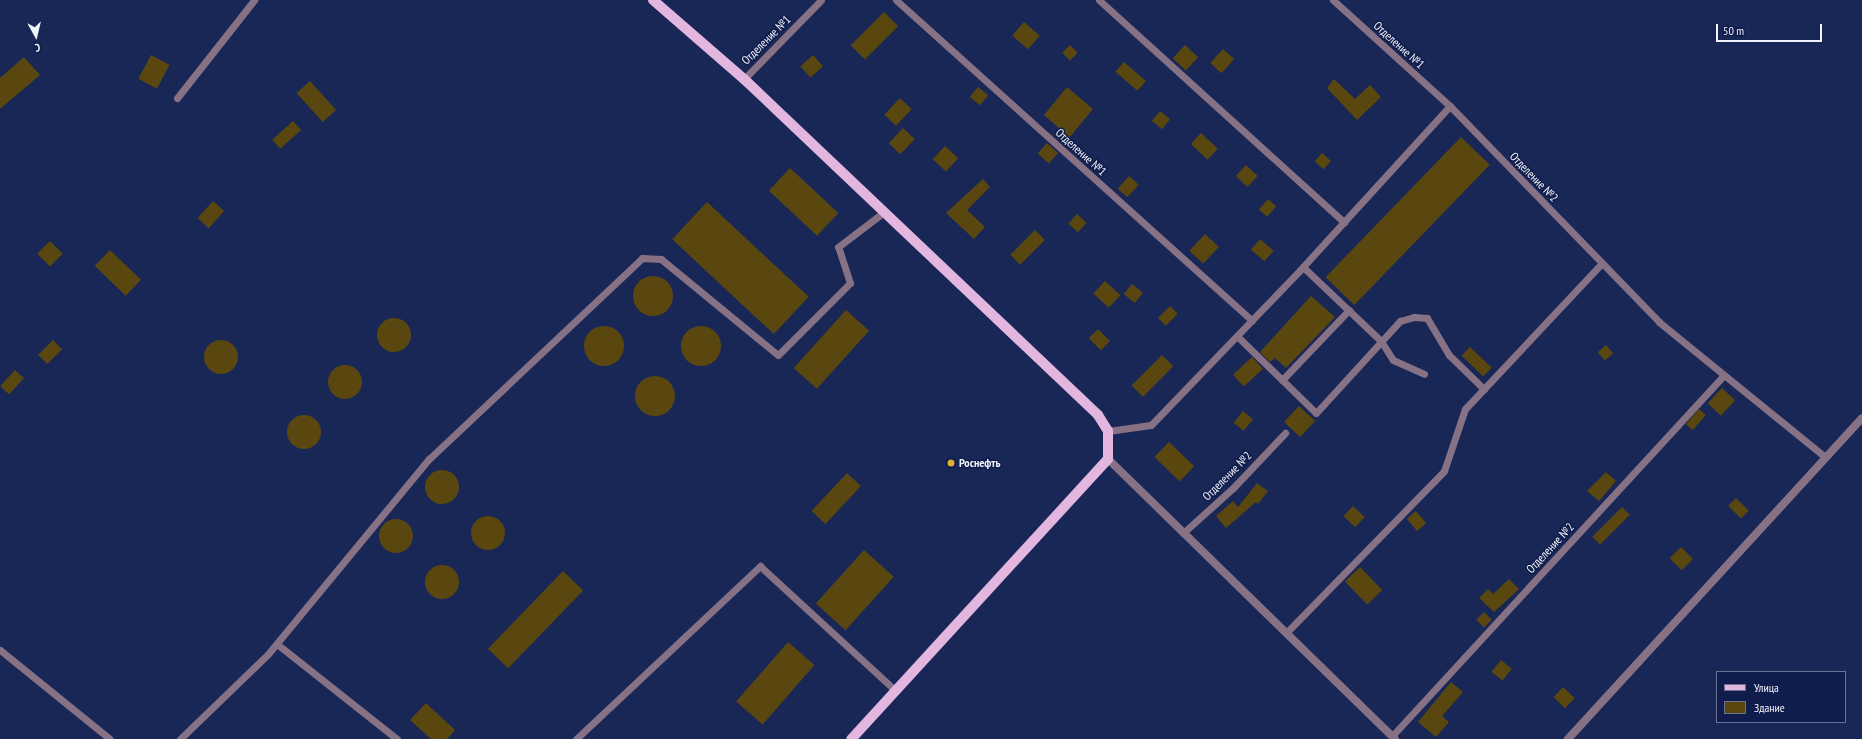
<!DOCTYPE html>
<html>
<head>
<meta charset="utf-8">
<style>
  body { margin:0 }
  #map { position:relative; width:1862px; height:739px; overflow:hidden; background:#192756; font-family:"PT Sans Narrow",sans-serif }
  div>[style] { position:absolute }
  .building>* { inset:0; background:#5a4710; transform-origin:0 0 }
  .round { border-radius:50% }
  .service>* { height:7px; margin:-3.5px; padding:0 3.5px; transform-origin:3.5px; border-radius:3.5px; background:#867185 }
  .minor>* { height:8px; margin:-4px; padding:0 4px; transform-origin:4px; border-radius:4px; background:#867185 }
  .primary>* { height:10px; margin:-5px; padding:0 5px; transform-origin:5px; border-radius:5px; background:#e3b6df }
  .dots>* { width:11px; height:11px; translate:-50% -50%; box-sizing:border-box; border:2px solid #101c4b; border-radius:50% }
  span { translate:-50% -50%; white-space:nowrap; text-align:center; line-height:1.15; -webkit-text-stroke:3px #101c4b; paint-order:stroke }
  .street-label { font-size:12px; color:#f0f3f9 }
  .poi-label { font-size:12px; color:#f0f3f9; font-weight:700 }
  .left { translate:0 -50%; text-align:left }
  .legend { position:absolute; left:1716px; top:671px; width:130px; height:52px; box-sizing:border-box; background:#101c4b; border:1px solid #6a7291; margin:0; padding:5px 7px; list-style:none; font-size:12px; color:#f0f3f9 }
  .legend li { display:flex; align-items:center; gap:8px; height:20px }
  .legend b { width:20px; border:1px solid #6a7291 }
  .north { position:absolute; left:16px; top:16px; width:40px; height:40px; -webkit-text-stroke:3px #101c4b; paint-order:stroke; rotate:172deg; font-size:11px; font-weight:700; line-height:16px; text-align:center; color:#f0f3f9 }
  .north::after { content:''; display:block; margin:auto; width:14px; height:18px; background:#f0f3f9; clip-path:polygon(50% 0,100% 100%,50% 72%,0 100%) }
  .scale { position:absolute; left:1716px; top:24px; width:106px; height:18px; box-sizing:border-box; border:2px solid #f0f3f9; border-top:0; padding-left:5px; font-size:12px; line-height:14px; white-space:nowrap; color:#f0f3f9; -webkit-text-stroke:3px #101c4b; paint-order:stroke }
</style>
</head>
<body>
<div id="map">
  <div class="building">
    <div style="left:884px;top:12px;width:20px;height:47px;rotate:45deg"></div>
    <div style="left:1024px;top:22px;width:21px;height:18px;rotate:41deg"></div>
    <div style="left:1070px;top:45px;width:11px;height:11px;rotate:45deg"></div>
    <div style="left:1185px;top:45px;width:18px;height:18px;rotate:43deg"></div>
    <div style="left:1223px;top:49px;width:15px;height:19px;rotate:42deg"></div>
    <div style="left:151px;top:55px;width:21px;height:27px;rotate:28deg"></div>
    <div style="left:813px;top:55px;width:15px;height:17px;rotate:48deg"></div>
    <div style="clip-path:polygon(24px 57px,40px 75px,0 109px,0 78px)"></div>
    <div style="left:1124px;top:62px;width:29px;height:13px;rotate:41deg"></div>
    <div style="clip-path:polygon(1334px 79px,1355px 99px,1370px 85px,1381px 97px,1357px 120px,1327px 88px)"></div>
    <div style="left:310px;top:81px;width:39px;height:18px;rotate:48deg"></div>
    <div style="left:978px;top:87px;width:13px;height:13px;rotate:39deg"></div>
    <div style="clip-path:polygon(1067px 87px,1093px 109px,1064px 144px,1054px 135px,1060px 129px,1044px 115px)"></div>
    <div style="left:900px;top:98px;width:16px;height:23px;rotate:43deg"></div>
    <div style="left:1160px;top:111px;width:13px;height:13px;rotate:39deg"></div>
    <div style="left:293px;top:121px;width:12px;height:28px;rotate:48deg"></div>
    <div style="left:903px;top:128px;width:16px;height:21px;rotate:43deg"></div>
    <div style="left:1201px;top:133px;width:23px;height:15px;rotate:43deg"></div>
    <div style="left:1461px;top:137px;width:40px;height:195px;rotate:44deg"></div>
    <div style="left:1047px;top:143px;width:15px;height:14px;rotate:42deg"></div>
    <div style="left:945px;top:146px;width:18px;height:18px;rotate:43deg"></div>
    <div style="left:1322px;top:153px;width:12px;height:11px;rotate:42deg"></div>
    <div style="left:1246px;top:165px;width:16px;height:15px;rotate:43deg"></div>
    <div style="left:790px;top:168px;width:66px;height:31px;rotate:43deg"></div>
    <div style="left:1129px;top:176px;width:13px;height:17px;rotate:42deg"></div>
    <div style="clip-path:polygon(983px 179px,990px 187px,967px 210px,985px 227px,974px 239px,946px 213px)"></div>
    <div style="left:1268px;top:199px;width:11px;height:14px;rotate:41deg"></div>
    <div style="left:213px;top:201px;width:15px;height:23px;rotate:42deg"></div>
    <div style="left:707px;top:202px;width:139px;height:51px;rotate:43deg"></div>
    <div style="left:1077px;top:214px;width:13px;height:13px;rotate:42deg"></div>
    <div style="left:1035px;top:230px;width:14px;height:35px;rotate:45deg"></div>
    <div style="left:1205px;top:234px;width:19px;height:23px;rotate:43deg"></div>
    <div style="left:1260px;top:239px;width:18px;height:14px;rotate:41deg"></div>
    <div style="left:50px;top:241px;width:18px;height:18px;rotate:45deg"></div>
    <div style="left:110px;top:250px;width:43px;height:22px;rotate:44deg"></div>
    <div class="round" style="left:633px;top:276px;width:40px;height:40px"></div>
    <div style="left:1105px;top:281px;width:21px;height:17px;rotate:43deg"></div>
    <div style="left:1132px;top:284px;width:14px;height:13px;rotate:39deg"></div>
    <div style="clip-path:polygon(1311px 296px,1335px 317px,1286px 368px,1275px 358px,1270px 362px,1260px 352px)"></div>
    <div style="left:1170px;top:306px;width:11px;height:17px;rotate:45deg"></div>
    <div style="left:846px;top:310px;width:31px;height:78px;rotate:42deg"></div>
    <div class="round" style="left:377px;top:318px;width:34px;height:34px"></div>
    <div class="round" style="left:681px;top:326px;width:40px;height:40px"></div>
    <div class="round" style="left:584px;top:326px;width:40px;height:40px"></div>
    <div style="left:1098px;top:329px;width:17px;height:13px;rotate:45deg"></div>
    <div style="left:53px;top:340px;width:13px;height:21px;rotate:45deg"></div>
    <div class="round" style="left:204px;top:340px;width:34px;height:34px"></div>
    <div style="left:1606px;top:345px;width:11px;height:11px;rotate:49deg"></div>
    <div style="left:1470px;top:347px;width:30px;height:12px;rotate:44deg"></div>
    <div style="left:1162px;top:355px;width:16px;height:43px;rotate:45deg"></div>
    <div style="left:1252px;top:357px;width:16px;height:26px;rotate:47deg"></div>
    <div class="round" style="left:328px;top:365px;width:34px;height:34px"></div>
    <div style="left:15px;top:370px;width:12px;height:22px;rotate:42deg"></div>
    <div class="round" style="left:635px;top:376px;width:40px;height:40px"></div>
    <div style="left:1722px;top:388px;width:18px;height:21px;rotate:43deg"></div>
    <div style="left:1299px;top:406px;width:22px;height:22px;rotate:43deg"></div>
    <div style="left:1699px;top:409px;width:9px;height:20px;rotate:41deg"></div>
    <div style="left:1243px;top:411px;width:13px;height:15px;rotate:39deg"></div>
    <div class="round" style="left:287px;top:415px;width:34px;height:34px"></div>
    <div style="left:1169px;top:442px;width:35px;height:21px;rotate:44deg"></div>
    <div class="round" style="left:425px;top:470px;width:34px;height:34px"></div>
    <div style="clip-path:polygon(1606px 472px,1616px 481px,1599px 501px,1587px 491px)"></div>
    <div style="left:847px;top:473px;width:19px;height:52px;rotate:43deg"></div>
    <div style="clip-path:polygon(1257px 483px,1268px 491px,1258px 504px,1256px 502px,1226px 528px,1216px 516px,1233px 501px,1238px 507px)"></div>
    <div style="left:1736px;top:498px;width:18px;height:11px;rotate:45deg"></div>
    <div style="left:1353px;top:506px;width:16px;height:14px;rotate:43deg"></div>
    <div style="left:1622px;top:507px;width:11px;height:42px;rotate:45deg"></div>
    <div style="left:1416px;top:511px;width:16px;height:12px;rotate:50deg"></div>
    <div class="round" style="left:471px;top:516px;width:34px;height:34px"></div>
    <div class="round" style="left:379px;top:519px;width:34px;height:34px"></div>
    <div style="left:1681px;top:547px;width:17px;height:16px;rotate:45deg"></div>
    <div style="left:864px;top:550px;width:40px;height:72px;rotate:42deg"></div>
    <div class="round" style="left:425px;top:565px;width:34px;height:34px"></div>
    <div style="left:1360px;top:567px;width:32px;height:21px;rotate:46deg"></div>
    <div style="left:563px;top:571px;width:28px;height:108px;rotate:44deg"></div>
    <div style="clip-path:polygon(1509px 579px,1519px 589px,1494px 612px,1479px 598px,1488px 589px,1493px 594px)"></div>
    <div style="left:1484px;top:612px;width:11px;height:11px;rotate:45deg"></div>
    <div style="left:788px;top:642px;width:35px;height:79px;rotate:41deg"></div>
    <div style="left:1501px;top:660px;width:14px;height:15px;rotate:39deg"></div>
    <div style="clip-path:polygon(1451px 682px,1463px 692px,1442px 716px,1449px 722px,1436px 737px,1418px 722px)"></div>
    <div style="left:1563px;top:687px;width:16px;height:14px;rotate:43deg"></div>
    <div style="clip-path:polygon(426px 703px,455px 730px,447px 739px,431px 739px,410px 720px)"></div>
  </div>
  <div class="service">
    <div style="left:896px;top:0;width:479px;rotate:42deg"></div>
    <div style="left:1099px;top:0;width:331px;rotate:42.2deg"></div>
    <div style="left:1333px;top:0;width:158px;rotate:42.2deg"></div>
    <div style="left:1450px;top:106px;width:301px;rotate:45.9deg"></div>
    <div style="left:1659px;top:322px;width:214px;rotate:39.1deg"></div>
    <div style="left:744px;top:79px;width:110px;rotate:-45.7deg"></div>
    <div style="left:177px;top:98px;width:125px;rotate:-51.8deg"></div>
    <div style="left:1303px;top:267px;width:108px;rotate:43.5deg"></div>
    <div style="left:1381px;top:341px;width:22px;rotate:58deg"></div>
    <div style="left:1393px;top:360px;width:34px;rotate:24deg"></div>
    <div style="left:1237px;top:336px;width:110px;rotate:44.3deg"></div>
    <div style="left:1316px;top:413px;width:125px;rotate:-47.6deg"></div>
    <div style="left:1400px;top:321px;width:15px;rotate:-16deg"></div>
    <div style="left:1414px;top:317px;width:13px;rotate:4deg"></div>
    <div style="left:1427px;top:318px;width:43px;rotate:59.3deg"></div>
    <div style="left:1449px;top:355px;width:49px;rotate:44.2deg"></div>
    <div style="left:1282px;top:380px;width:97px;rotate:-46.3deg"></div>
    <div style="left:1108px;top:431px;width:43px;rotate:-7.9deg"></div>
    <div style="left:1151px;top:425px;width:215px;rotate:-46.1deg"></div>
    <div style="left:1300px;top:270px;width:222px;rotate:-47.6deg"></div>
    <div style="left:1183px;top:533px;width:67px;rotate:-42deg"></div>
    <div style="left:1233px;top:488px;width:76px;rotate:-46.6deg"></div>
    <div style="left:1286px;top:633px;width:226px;rotate:-45.7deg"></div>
    <div style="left:1444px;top:471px;width:65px;rotate:-71.3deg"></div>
    <div style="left:1465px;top:409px;width:200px;rotate:-46.8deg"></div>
    <div style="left:277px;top:644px;width:153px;rotate:38.4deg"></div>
    <div style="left:0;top:650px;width:141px;rotate:39deg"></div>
    <div style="left:1392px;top:736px;width:490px;rotate:-47.4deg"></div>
    <div style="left:180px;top:739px;width:122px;rotate:-44deg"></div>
    <div style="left:268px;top:654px;width:253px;rotate:-50.5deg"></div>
    <div style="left:429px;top:459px;width:293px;rotate:-43.3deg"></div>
    <div style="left:642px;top:258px;width:19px;rotate:3deg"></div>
    <div style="left:661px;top:259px;width:151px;rotate:39.4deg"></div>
    <div style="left:778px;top:355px;width:102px;rotate:-45deg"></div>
    <div style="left:850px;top:283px;width:38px;rotate:-108deg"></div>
    <div style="left:838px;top:247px;width:58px;rotate:-37.3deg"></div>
    <div style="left:576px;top:739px;width:253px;rotate:-43.2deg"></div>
    <div style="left:760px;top:566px;width:185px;rotate:42.6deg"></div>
  </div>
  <div class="minor">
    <div style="left:1108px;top:459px;width:401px;rotate:44.3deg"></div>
    <div style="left:1568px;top:739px;width:435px;rotate:-47.5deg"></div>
  </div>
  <div class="primary">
    <div style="left:653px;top:0;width:121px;rotate:41deg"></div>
    <div style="left:744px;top:79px;width:488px;rotate:43.5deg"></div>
    <div style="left:1098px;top:415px;width:19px;rotate:58deg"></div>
    <div style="left:1108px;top:431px;width:28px;rotate:90deg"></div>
    <div style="left:1108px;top:459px;width:380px;rotate:132.5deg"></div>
  </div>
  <div class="dots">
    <div style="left:951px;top:463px;background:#ddb133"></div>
  </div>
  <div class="street-label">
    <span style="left:766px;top:40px;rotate:-45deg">Отделение №1</span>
    <span style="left:1399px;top:45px;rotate:42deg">Отделение №1</span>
    <span style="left:1081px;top:152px;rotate:42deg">Отделение №1</span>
    <span style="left:1534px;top:177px;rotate:46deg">Отделение №2</span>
    <span style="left:1227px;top:476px;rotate:-45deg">Отделение №2</span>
    <span style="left:1550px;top:548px;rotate:-47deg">Отделение №2</span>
  </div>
  <div class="poi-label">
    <span class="left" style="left:959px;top:463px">Роснефть</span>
  </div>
  <ul class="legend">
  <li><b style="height:5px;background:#e3b6df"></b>Улица</li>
  <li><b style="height:11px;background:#5a4710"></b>Здание</li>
  </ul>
  <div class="north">С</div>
  <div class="scale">50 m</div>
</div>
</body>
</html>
